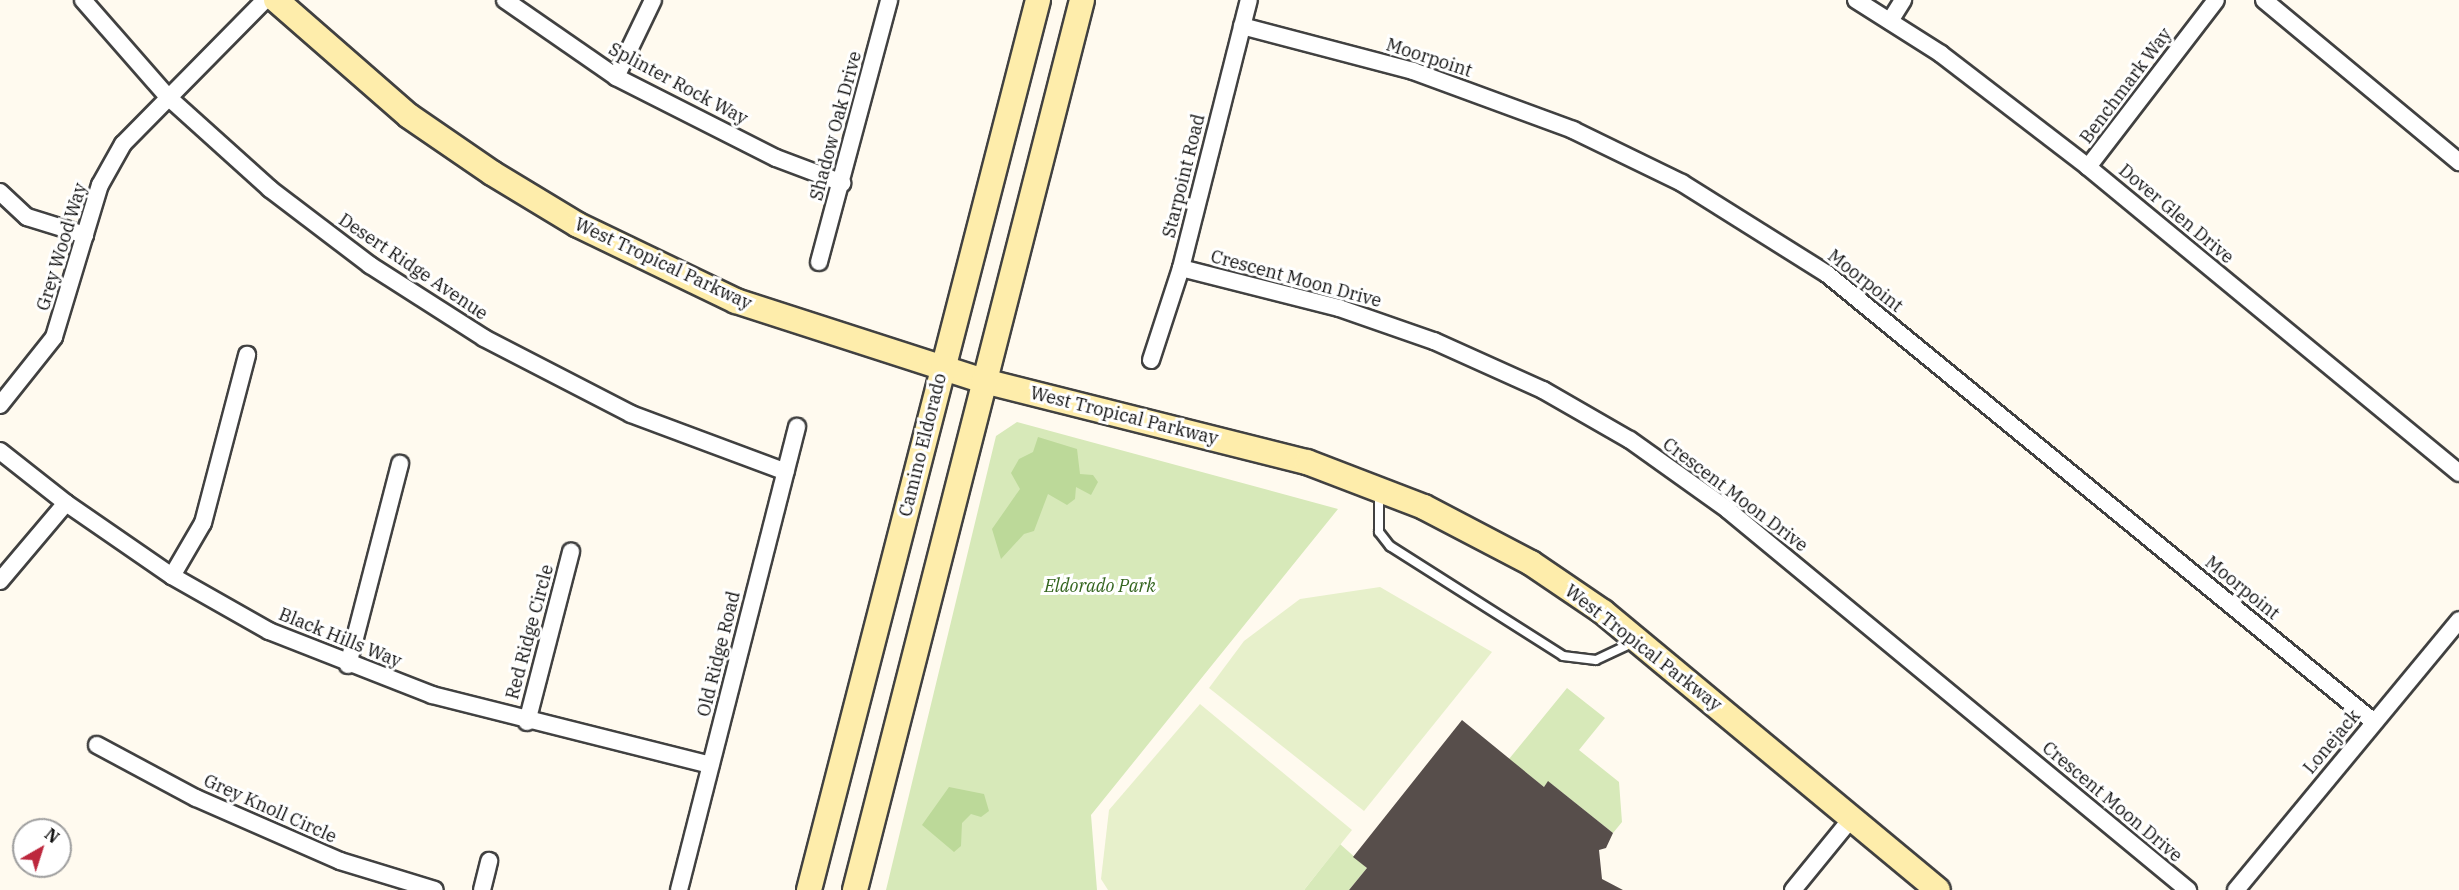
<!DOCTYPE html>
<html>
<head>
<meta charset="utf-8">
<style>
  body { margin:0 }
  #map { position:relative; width:2459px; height:890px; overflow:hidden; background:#fffaef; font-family:"IBM Plex Serif",serif }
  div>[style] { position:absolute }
  .green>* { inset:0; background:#d7e9b9 }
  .forest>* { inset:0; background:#bcd999 }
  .pitch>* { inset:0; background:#e7f0cb }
  .building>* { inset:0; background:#574e4b }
  .roads { filter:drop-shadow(2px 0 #414141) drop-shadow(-2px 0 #414141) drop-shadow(0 2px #414141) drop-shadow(0 -2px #414141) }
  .lane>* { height:8px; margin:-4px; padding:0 4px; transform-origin:4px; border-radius:4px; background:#fff }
  .street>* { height:16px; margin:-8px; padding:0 8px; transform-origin:8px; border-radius:8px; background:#fff }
  .secondary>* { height:24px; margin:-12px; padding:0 12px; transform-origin:12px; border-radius:12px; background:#feedab }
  span { translate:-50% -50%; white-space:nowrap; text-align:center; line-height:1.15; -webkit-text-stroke:6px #fff; paint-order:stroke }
  .street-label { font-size:18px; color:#0e0e0e }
  .park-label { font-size:18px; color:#34651f; font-style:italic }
  .north { position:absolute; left:12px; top:818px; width:60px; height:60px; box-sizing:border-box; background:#fff; border:2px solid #9f9f9f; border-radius:50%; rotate:39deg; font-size:16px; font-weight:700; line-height:24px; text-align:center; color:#0e0e0e }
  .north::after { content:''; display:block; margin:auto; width:21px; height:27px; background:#bd273d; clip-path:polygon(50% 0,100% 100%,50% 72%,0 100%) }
</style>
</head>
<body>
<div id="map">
  <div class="green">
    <div style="clip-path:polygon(1017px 422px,1338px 509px,1091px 815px,1097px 890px,886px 890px,996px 436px)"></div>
    <div style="clip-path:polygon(1567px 688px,1605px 718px,1579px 750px,1619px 782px,1622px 822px,1613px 833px,1549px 782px,1544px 787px,1509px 759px)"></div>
    <div style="clip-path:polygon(1340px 844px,1367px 868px,1349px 890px,1304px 890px)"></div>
  </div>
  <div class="forest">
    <div style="clip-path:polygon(1038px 437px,1077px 449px,1080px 474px,1093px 475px,1098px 482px,1091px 495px,1076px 487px,1075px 499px,1067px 505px,1048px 494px,1034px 531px,1024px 534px,1001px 559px,992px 529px,1020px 489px,1011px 473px,1019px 459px,1033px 452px)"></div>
    <div style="clip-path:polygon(949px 787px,984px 794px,989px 811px,981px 817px,971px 814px,962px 823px,961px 846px,954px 852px,922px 825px)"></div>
  </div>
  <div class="pitch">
    <div style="clip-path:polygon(1380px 587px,1492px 652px,1364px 811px,1209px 688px,1244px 641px,1300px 599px)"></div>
    <div style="clip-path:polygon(1200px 704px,1352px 830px,1304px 890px,1108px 890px,1101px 879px,1109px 810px)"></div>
  </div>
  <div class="building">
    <div style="clip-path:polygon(1462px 720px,1544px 787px,1548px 781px,1613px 833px,1606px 848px,1599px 850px,1602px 879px,1623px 890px,1349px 890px,1367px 868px,1353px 857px)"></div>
  </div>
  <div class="roads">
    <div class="lane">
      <div style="left:1379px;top:493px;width:39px;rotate:90deg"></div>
      <div style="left:1379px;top:532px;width:18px;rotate:52deg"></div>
      <div style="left:1390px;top:546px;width:205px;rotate:32.4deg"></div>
      <div style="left:1563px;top:656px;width:33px;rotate:7deg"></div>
      <div style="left:1596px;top:660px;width:42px;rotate:-25.3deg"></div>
    </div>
    <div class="street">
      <div style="left:83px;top:0;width:129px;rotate:48.8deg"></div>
      <div style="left:168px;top:97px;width:137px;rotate:42deg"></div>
      <div style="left:270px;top:189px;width:126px;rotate:37.2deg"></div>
      <div style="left:370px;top:265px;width:135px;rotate:32.6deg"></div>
      <div style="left:484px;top:338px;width:165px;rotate:27.3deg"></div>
      <div style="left:631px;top:414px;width:165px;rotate:20.5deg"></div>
      <div style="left:505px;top:0;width:135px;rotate:34.7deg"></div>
      <div style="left:616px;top:77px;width:179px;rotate:26.9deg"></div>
      <div style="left:776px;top:158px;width:71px;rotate:20.7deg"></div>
      <div style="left:1856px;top:0;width:101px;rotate:32.4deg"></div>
      <div style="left:1941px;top:54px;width:185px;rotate:37.5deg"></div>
      <div style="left:2088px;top:167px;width:481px;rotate:39.5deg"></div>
      <div style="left:2264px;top:0;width:254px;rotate:39.7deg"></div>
      <div style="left:1890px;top:21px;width:25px;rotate:-58deg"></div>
      <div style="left:1242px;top:26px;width:177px;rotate:14.7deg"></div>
      <div style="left:1413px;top:71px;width:171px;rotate:20.2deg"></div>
      <div style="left:1573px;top:130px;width:121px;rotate:25.9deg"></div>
      <div style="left:1682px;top:183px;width:171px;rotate:32.1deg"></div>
      <div style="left:1827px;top:274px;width:707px;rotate:39.32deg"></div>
      <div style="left:616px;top:77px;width:85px;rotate:-64.3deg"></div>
      <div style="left:2088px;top:167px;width:210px;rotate:-52.5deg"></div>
      <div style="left:0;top:192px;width:37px;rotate:43deg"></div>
      <div style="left:27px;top:217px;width:61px;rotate:17.2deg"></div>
      <div style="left:819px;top:262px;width:271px;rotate:-75deg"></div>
      <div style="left:1181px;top:268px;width:163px;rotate:14.2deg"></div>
      <div style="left:1339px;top:308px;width:101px;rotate:19.2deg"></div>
      <div style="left:1434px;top:341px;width:120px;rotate:24.2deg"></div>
      <div style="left:1543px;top:390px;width:100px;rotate:29.9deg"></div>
      <div style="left:1630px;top:440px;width:120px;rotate:35.5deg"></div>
      <div style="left:1728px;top:510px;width:597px;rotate:39.56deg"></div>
      <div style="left:1151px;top:360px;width:97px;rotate:-71.9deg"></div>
      <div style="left:1181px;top:268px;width:276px;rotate:-75.8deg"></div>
      <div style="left:0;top:405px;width:87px;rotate:-51.5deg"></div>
      <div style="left:54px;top:337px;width:159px;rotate:-73.2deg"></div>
      <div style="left:100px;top:185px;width:47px;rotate:-60.7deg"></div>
      <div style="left:123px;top:144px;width:202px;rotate:-45.4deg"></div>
      <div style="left:0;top:451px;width:84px;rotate:38.2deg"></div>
      <div style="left:66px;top:503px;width:129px;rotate:34.6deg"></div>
      <div style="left:172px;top:576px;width:112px;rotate:29.6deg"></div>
      <div style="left:269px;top:631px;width:175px;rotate:21.4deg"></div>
      <div style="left:432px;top:695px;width:287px;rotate:14.1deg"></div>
      <div style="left:172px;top:576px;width:61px;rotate:-59.7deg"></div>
      <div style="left:203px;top:523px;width:174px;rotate:-75.3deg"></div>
      <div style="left:0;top:581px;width:102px;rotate:-49.8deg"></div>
      <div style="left:348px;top:665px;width:208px;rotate:-75.5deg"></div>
      <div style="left:527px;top:722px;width:176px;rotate:-75.5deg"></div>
      <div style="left:97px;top:745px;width:112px;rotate:28.2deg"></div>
      <div style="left:196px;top:798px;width:157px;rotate:23.6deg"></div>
      <div style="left:340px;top:861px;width:99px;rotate:17deg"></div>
      <div style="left:482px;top:890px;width:30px;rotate:-76deg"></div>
      <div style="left:679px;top:890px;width:478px;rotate:-75.7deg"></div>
      <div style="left:1793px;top:890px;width:92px;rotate:-50.8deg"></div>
      <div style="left:2236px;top:890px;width:350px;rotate:-50.4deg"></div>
    </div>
    <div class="secondary">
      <div style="left:276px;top:0;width:176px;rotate:41.1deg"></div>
      <div style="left:409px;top:116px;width:101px;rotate:34.5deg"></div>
      <div style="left:492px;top:173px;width:100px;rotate:31.2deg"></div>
      <div style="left:578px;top:225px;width:175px;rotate:25.7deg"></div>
      <div style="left:736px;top:301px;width:261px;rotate:17.9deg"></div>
      <div style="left:984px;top:381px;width:333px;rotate:14.1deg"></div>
      <div style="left:1307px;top:462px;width:125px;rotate:21deg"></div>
      <div style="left:1424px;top:507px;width:121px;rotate:27.6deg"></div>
      <div style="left:1531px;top:563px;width:87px;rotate:34.2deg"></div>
      <div style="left:1603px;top:612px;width:435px;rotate:39.7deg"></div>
      <div style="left:809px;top:890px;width:919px;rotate:-75.57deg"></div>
      <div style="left:855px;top:890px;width:918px;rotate:-75.69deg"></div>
    </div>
  </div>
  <div class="street-label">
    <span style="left:1429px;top:58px;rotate:18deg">Moorpoint</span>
    <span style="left:678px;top:84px;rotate:28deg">Splinter Rock Way</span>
    <span style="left:2126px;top:86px;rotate:-53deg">Benchmark Way</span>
    <span style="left:836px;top:126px;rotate:-75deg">Shadow Oak Drive</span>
    <span style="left:1184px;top:176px;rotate:-76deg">Starpoint Road</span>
    <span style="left:2176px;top:214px;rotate:40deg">Dover Glen Drive</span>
    <span style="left:62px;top:247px;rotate:-73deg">Grey Wood Way</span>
    <span style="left:663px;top:264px;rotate:25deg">West Tropical Parkway</span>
    <span style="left:413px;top:267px;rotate:34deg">Desert Ridge Avenue</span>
    <span style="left:1296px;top:279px;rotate:15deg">Crescent Moon Drive</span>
    <span style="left:1865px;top:281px;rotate:38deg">Moorpoint</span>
    <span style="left:1124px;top:416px;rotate:14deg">West Tropical Parkway</span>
    <span style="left:923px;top:445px;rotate:-76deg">Camino Eldorado</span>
    <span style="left:1735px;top:495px;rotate:37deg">Crescent Moon Drive</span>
    <span style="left:2242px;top:588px;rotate:39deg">Moorpoint</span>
    <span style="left:530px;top:632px;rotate:-75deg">Red Ridge Circle</span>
    <span style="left:340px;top:638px;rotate:22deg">Black Hills Way</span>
    <span style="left:1643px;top:648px;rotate:38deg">West Tropical Parkway</span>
    <span style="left:719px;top:654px;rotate:-76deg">Old Ridge Road</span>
    <span style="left:2332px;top:742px;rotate:-50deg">Lonejack</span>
    <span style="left:2112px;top:802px;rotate:40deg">Crescent Moon Drive</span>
    <span style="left:270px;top:809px;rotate:24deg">Grey Knoll Circle</span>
  </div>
  <div class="park-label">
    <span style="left:1100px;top:586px">Eldorado Park</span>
  </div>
  <div class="north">N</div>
</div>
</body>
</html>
